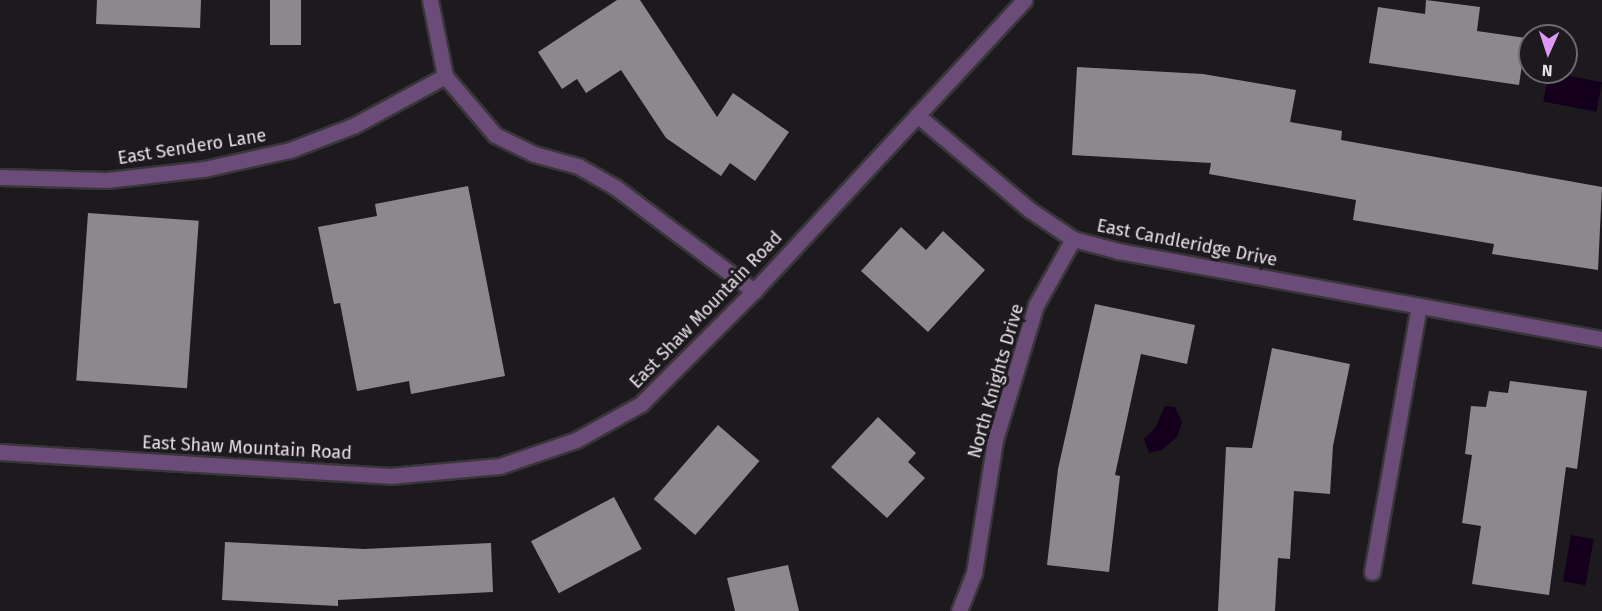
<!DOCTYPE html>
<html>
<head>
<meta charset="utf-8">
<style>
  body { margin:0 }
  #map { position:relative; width:1602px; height:611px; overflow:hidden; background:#1d1a1e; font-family:"Fira Sans",sans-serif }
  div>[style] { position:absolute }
  .water>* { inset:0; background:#14001c; transform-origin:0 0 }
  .building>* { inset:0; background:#8c888d; transform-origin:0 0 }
  .roads { filter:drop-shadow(2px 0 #39363a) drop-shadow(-2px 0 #39363a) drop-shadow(0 2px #39363a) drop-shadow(0 -2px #39363a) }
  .minor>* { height:15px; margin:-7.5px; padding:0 7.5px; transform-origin:7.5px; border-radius:7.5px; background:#6b4b77 }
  span { translate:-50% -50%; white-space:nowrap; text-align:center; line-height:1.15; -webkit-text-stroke:6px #1d1a1e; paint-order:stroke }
  .street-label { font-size:18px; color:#e4e2e4 }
  .north { position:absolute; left:1518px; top:24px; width:60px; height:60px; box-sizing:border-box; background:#1d1a1e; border:2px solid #6d6a6d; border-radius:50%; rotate:183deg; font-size:16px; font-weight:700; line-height:24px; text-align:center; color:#e4e2e4 }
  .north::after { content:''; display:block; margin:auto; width:21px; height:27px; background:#db99f5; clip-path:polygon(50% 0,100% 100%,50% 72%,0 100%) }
</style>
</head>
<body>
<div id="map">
  <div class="water">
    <div style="left:1549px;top:72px;width:54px;height:30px;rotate:11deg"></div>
    <div style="clip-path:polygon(1165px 406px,1175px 407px,1182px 422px,1177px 437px,1162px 450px,1149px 453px,1144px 439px,1155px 428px)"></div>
    <div style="left:1571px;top:535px;width:23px;height:47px;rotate:10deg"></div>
  </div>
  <div class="building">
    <div style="clip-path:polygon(97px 0,201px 0,200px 28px,96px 24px)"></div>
    <div style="left:270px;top:0;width:31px;height:45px"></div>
    <div style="clip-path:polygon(617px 0,640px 0,717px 117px,733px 93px,789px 132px,755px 181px,730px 163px,721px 176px,666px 138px,621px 70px,586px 93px,577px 79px,562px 89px,538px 52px)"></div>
    <div style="clip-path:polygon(1426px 0,1480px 7px,1477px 31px,1526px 38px,1519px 85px,1369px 63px,1378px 7px,1425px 14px)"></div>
    <div style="clip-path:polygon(1077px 67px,1203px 74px,1296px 90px,1290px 122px,1342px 131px,1341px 140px,1602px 187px,1598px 270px,1492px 254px,1494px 244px,1353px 220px,1356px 200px,1209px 174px,1211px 163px,1072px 155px)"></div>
    <div style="clip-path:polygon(468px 186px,505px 376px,411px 394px,409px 381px,357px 391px,340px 303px,334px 304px,318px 227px,377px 216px,375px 204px)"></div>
    <div style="left:88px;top:213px;width:111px;height:168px;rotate:4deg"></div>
    <div style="clip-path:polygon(901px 227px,926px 250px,943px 231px,985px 270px,928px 332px,861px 271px)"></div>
    <div style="clip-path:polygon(1095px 304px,1195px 325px,1187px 364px,1141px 354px,1115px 475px,1120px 476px,1109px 572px,1047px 565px,1058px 469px)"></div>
    <div style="clip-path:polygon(1272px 348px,1350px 364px,1333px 446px,1330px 494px,1294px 491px,1290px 559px,1278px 558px,1275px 611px,1218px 611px,1226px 447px,1252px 448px)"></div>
    <div style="clip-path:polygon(1510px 381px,1587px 391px,1577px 469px,1566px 467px,1549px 595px,1472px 584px,1481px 526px,1462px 523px,1472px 455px,1465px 454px,1471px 406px,1486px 407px,1489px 391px,1508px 393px)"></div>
    <div style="clip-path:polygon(878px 417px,916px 453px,908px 462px,925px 478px,887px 518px,831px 467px)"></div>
    <div style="left:718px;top:425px;width:55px;height:98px;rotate:41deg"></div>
    <div style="left:614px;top:497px;width:59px;height:94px;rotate:62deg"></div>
    <div style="clip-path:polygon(225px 542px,364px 549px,491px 543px,493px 592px,338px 600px,338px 606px,222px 600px)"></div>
    <div style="clip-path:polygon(788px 565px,799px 611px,735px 611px,727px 578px)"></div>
  </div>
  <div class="roads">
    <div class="minor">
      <div style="left:430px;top:0;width:77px;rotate:78.8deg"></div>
      <div style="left:445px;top:76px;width:77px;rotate:49.7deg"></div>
      <div style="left:495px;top:135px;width:43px;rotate:26deg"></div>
      <div style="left:534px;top:154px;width:46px;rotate:15.3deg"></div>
      <div style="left:578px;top:166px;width:43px;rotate:29.6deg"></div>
      <div style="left:615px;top:187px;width:174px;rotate:36.8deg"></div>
      <div style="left:917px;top:115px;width:148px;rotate:40.1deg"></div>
      <div style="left:1030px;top:210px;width:52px;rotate:34deg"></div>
      <div style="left:1073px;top:239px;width:47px;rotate:14.9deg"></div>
      <div style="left:1118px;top:251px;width:492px;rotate:10.3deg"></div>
      <div style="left:0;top:177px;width:107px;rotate:1.6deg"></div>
      <div style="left:107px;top:180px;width:98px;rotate:-6.5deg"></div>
      <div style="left:204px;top:169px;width:88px;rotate:-12.5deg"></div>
      <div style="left:290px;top:150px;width:67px;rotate:-20.9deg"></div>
      <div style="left:353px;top:126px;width:105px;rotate:-28.5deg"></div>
      <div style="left:0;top:452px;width:391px;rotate:3.5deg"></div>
      <div style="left:390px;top:476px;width:110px;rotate:-5.2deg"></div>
      <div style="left:500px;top:466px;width:80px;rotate:-18.9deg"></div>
      <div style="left:576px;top:440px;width:74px;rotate:-29deg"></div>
      <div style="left:641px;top:404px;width:160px;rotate:-45deg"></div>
      <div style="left:754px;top:291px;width:397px;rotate:-47.1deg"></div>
      <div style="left:1372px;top:572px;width:270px;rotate:-80deg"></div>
      <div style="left:959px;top:611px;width:41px;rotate:-68.5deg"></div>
      <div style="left:974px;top:573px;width:135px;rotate:-81deg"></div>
      <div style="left:995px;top:440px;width:141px;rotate:-73.1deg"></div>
      <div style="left:1036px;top:305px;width:76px;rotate:-60.7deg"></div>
    </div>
  </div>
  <div class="street-label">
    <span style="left:192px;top:147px;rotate:-9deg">East Sendero Lane</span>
    <span style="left:1187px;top:243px;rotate:11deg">East Candleridge Drive</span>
    <span style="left:706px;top:310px;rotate:-46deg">East Shaw Mountain Road</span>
    <span style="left:996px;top:381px;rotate:-74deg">North Knights Drive</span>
    <span style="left:247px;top:448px;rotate:3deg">East Shaw Mountain Road</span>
  </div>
  <div class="north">N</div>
</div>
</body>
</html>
